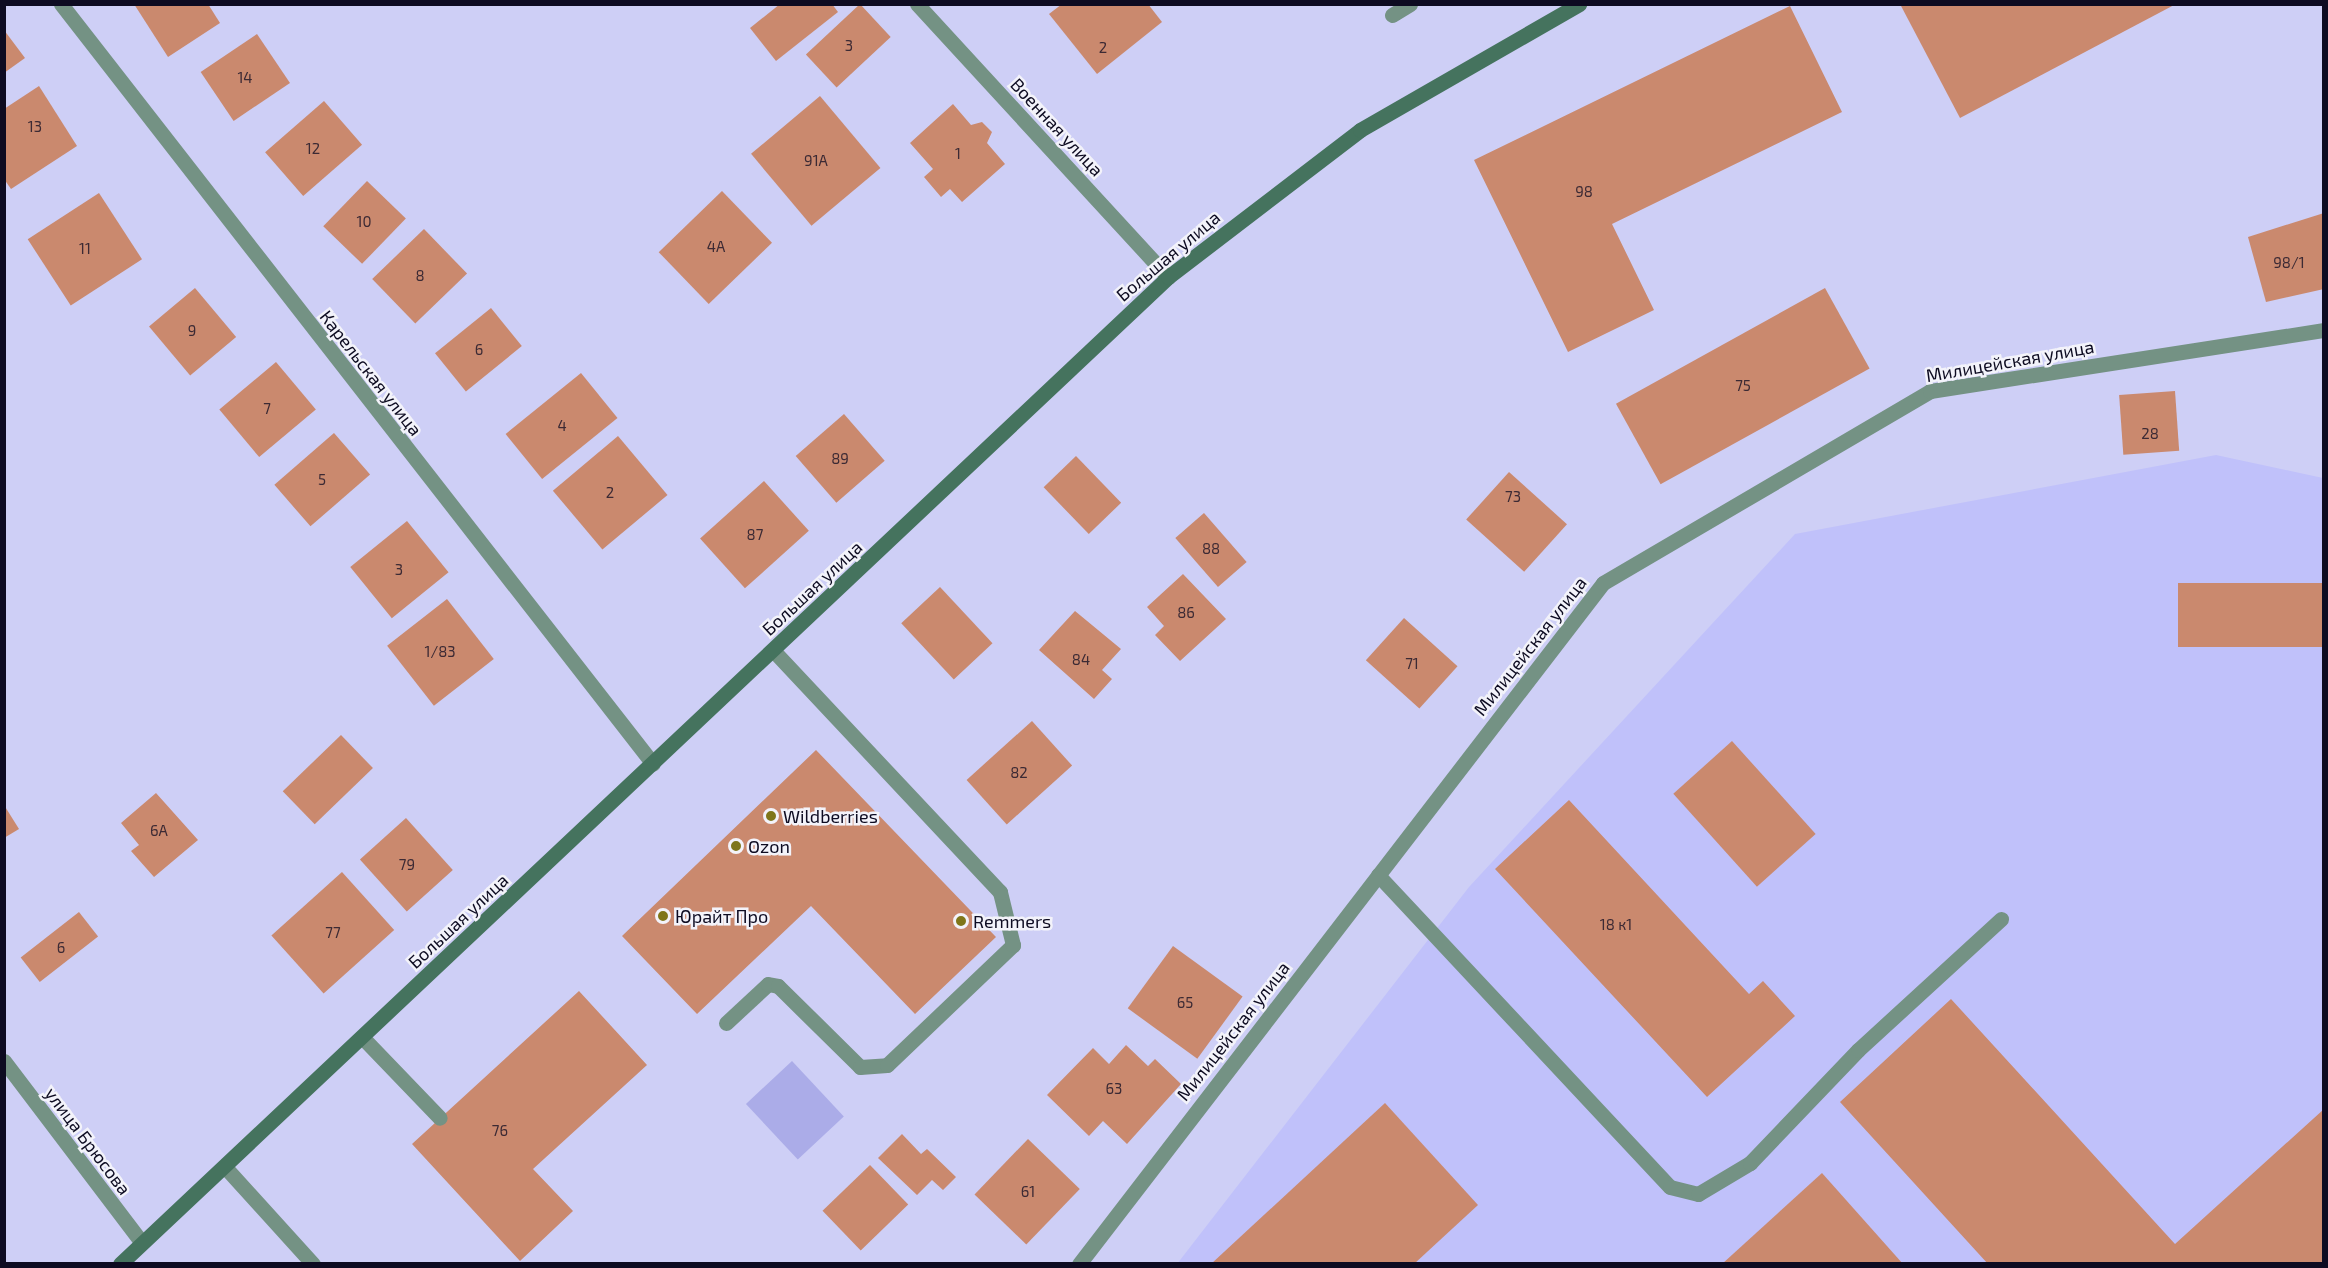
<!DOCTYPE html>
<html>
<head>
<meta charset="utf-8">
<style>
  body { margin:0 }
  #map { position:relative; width:2328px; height:1268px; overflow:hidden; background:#cecff6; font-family:"Exo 2",sans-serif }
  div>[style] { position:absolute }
  .built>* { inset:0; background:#c0c1fa }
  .green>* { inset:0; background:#abace8; transform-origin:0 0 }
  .building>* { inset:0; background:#ca896e; transform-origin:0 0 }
  .lane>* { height:15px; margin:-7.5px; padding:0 7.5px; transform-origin:7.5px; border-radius:7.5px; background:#749284 }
  .street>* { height:15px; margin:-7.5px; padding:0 7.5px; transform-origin:7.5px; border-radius:7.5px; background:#749284 }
  .secondary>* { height:15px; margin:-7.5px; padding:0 7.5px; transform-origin:7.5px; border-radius:7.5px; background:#45735e }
  .dots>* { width:16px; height:16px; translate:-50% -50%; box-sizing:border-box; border:3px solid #f3f3fa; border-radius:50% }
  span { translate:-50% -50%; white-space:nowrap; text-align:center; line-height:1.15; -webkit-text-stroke:5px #f3f3fa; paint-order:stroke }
  .number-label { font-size:15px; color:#3c2a34 }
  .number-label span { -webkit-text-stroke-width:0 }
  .street-label { font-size:18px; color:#0d0b21 }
  .poi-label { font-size:18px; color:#0d0b21 }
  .left { translate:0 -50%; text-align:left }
  .frame { position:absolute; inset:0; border:6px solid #0d0b21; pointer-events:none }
</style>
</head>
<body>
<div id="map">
  <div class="built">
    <div style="clip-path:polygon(2216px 455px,2323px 478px,2323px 1263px,1177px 1264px,1469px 887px,1795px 534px)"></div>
  </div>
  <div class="green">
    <div style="left:792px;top:1061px;width:76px;height:63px;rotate:47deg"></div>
  </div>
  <div class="building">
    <div style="clip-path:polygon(134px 4px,208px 4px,220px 23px,168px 57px)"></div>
    <div style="clip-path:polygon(780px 4px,832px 4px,838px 12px,776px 61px,750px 28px)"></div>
    <div style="left:860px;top:4px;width:45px;height:74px;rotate:47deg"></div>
    <div style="clip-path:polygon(1062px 4px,1148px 4px,1162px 22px,1097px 74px,1049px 14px)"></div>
    <div style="clip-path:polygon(1900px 4px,2176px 4px,1960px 118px)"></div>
    <div style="clip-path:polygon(1790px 6px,1842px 112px,1612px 224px,1654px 310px,1568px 352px,1474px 160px)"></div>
    <div style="clip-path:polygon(4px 30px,25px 58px,4px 73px)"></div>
    <div style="left:257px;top:34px;width:59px;height:68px;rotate:56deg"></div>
    <div style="clip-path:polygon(39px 86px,77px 146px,11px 189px,4px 179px,4px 109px)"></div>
    <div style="left:820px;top:96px;width:94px;height:90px;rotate:50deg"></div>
    <div style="left:324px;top:101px;width:58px;height:78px;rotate:49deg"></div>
    <div style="clip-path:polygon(953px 104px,971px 125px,982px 122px,992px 132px,987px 143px,1005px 164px,962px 202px,950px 189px,941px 197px,924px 177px,933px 169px,910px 143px)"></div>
    <div style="left:367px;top:181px;width:54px;height:63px;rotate:44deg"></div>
    <div style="left:722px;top:191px;width:72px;height:88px;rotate:46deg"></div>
    <div style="left:99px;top:193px;width:79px;height:85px;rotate:57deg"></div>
    <div style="clip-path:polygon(2324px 213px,2324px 289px,2266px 302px,2248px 237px)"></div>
    <div style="left:424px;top:229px;width:62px;height:72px;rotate:46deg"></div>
    <div style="left:195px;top:288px;width:64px;height:60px;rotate:50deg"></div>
    <div style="left:1825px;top:288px;width:92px;height:239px;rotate:61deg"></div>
    <div style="left:491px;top:308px;width:49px;height:72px;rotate:51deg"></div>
    <div style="left:276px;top:362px;width:62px;height:74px;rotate:50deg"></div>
    <div style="left:581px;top:373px;width:58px;height:97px;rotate:51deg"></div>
    <div style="left:2175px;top:391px;width:60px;height:56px;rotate:86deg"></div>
    <div style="left:844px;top:414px;width:62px;height:64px;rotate:49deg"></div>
    <div style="left:334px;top:433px;width:55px;height:79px;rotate:49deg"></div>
    <div style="left:618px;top:436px;width:77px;height:85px;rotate:50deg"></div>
    <div style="left:1076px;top:456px;width:65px;height:45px;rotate:46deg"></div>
    <div style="left:1509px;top:472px;width:78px;height:64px;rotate:42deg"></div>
    <div style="left:764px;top:481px;width:67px;height:86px;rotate:48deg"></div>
    <div style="left:1204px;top:513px;width:65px;height:38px;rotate:49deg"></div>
    <div style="left:407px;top:521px;width:66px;height:73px;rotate:51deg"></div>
    <div style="clip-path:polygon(1183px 574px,1226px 619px,1180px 661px,1155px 635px,1164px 626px,1147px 607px)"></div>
    <div style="left:2324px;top:583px;width:64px;height:146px;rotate:90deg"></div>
    <div style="left:940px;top:587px;width:77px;height:53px;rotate:47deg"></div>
    <div style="left:447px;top:599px;width:76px;height:76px;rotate:52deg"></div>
    <div style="clip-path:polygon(1075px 611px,1121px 649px,1102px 670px,1112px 679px,1094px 699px,1039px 650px)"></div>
    <div style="left:1404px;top:618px;width:72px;height:57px;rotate:42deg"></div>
    <div style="left:1032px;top:721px;width:60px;height:88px;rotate:48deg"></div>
    <div style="left:341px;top:735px;width:46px;height:81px;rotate:46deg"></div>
    <div style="left:1732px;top:741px;width:125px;height:79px;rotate:48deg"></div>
    <div style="clip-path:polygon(816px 750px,996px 937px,915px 1014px,811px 906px,697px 1014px,622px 936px)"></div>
    <div style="clip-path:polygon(156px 793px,198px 840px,154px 877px,131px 851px,139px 845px,121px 823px)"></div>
    <div style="clip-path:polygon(1569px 800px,1749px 994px,1763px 981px,1795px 1016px,1707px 1097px,1495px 869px)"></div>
    <div style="clip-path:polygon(4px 805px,19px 829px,4px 838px)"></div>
    <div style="left:406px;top:818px;width:70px;height:62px;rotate:48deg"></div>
    <div style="left:342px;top:872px;width:78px;height:95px;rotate:48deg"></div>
    <div style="left:79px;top:912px;width:31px;height:74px;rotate:52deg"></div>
    <div style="left:1173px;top:946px;width:86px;height:77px;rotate:36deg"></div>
    <div style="clip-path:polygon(579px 991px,647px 1065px,533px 1169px,573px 1211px,520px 1261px,412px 1144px)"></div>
    <div style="clip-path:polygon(1951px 999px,2175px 1244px,2324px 1109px,2324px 1264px,1988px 1264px,1840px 1102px)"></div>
    <div style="clip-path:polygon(1126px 1045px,1148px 1066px,1155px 1059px,1181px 1084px,1127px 1144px,1103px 1121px,1089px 1136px,1047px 1095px,1093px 1048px,1109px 1064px)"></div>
    <div style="clip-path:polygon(1385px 1103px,1478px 1205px,1414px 1264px,1211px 1264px)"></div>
    <div style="clip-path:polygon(902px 1134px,921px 1154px,927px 1149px,956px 1177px,943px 1190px,932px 1180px,917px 1195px,878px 1158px)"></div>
    <div style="left:1028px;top:1139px;width:72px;height:77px;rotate:44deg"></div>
    <div style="left:870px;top:1165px;width:55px;height:66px;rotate:46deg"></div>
    <div style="clip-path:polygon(1822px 1173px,1903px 1264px,1722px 1264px)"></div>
  </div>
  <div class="lane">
    <div style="left:1392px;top:15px;width:21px;rotate:-31deg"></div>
    <div style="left:1378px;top:875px;width:427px;rotate:46.9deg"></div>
    <div style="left:1670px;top:1187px;width:29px;rotate:14deg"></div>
    <div style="left:1698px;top:1194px;width:61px;rotate:-30.8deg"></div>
    <div style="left:1750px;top:1163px;width:156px;rotate:-46.3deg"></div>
    <div style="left:1858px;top:1050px;width:194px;rotate:-42.5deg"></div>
    <div style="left:726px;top:1023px;width:57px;rotate:-42.9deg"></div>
    <div style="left:768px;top:984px;width:10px;rotate:11deg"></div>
    <div style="left:778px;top:986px;width:115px;rotate:44.6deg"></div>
    <div style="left:860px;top:1067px;width:27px;rotate:-4deg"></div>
    <div style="left:887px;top:1065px;width:174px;rotate:-43.6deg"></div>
    <div style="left:1013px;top:945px;width:55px;rotate:-103.8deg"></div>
    <div style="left:1000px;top:892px;width:330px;rotate:-133.2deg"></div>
    <div style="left:362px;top:1037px;width:112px;rotate:46.1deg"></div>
    <div style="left:225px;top:1167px;width:131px;rotate:47.8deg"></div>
  </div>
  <div class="street">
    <div style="left:61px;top:4px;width:963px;rotate:52.08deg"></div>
    <div style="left:917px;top:4px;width:371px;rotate:47.4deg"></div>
    <div style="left:4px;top:1061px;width:228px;rotate:52.8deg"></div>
    <div style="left:1079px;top:1264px;width:859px;rotate:-52.42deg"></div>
    <div style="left:1603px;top:583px;width:379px;rotate:-30.4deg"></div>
    <div style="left:1930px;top:391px;width:399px;rotate:-8.8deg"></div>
  </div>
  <div class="secondary">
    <div style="left:120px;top:1264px;width:1440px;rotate:-43.28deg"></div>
    <div style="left:1168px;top:277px;width:242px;rotate:-37.4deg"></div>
    <div style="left:1360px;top:130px;width:253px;rotate:-29.9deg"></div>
  </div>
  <div class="dots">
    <div style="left:771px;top:816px;background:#7f761a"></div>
    <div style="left:736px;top:846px;background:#7f761a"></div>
    <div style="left:663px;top:916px;background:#7f761a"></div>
    <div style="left:961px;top:921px;background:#7f761a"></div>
  </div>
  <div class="number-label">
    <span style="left:849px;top:46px">3</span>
    <span style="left:1103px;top:48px">2</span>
    <span style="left:245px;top:78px">14</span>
    <span style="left:35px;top:127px">13</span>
    <span style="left:313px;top:149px">12</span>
    <span style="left:958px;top:154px">1</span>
    <span style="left:816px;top:161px">91А</span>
    <span style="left:1584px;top:192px">98</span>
    <span style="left:364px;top:222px">10</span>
    <span style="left:716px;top:247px">4А</span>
    <span style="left:85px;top:249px">11</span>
    <span style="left:2289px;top:263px">98/1</span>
    <span style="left:420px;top:276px">8</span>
    <span style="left:192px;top:331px">9</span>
    <span style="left:479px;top:350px">6</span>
    <span style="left:1743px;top:386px">75</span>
    <span style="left:267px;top:409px">7</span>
    <span style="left:562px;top:426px">4</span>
    <span style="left:2150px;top:434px">28</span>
    <span style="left:840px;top:459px">89</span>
    <span style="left:322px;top:480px">5</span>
    <span style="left:610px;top:493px">2</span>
    <span style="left:1513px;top:497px">73</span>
    <span style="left:755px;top:535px">87</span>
    <span style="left:1211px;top:549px">88</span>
    <span style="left:399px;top:570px">3</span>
    <span style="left:1186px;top:613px">86</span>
    <span style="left:440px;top:652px">1/83</span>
    <span style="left:1081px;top:660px">84</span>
    <span style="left:1412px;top:664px">71</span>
    <span style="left:1019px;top:773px">82</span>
    <span style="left:159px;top:831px">6А</span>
    <span style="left:407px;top:865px">79</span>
    <span style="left:1616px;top:925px">18 к1</span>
    <span style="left:333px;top:933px">77</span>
    <span style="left:61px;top:948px">6</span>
    <span style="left:1185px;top:1003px">65</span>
    <span style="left:1114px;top:1089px">63</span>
    <span style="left:500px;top:1131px">76</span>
    <span style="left:1028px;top:1192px">61</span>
  </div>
  <div class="street-label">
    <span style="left:1057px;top:127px;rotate:47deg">Военная улица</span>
    <span style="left:1168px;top:256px;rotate:-40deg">Большая улица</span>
    <span style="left:2010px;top:361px;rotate:-10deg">Милицейская улица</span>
    <span style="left:371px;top:373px;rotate:52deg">Карельская улица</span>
    <span style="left:812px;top:588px;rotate:-43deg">Большая улица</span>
    <span style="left:1530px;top:646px;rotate:-52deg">Милицейская улица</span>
    <span style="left:458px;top:921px;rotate:-43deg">Большая улица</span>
    <span style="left:1233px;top:1031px;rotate:-52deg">Милицейская улица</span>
    <span style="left:88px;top:1141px;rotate:53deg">улица Брюсова</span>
  </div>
  <div class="poi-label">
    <span class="left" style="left:783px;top:816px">Wildberries</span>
    <span class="left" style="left:748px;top:846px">Ozon</span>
    <span class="left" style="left:675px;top:916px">Юрайт Про</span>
    <span class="left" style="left:973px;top:921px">Remmers</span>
  </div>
  <div class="frame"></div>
</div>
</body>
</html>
